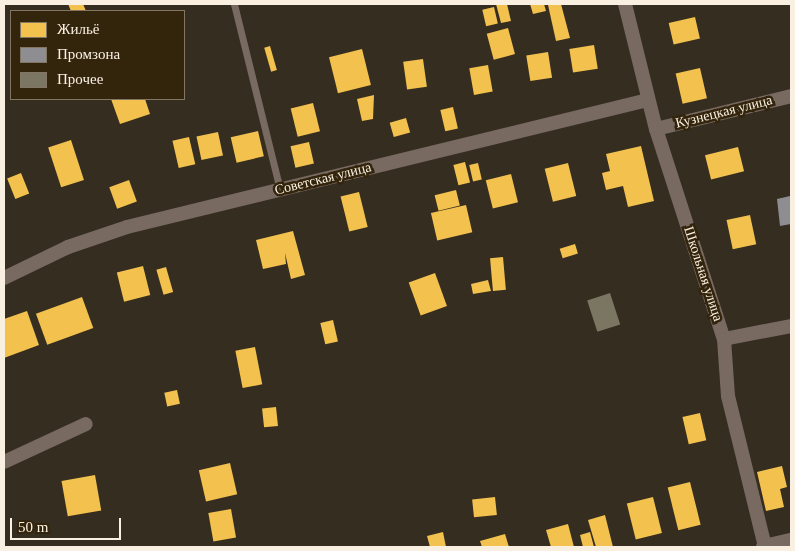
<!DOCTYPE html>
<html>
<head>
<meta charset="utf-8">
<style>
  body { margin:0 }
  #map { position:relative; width:795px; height:551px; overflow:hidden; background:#352d20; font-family:Georgia,serif }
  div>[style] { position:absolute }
  .homes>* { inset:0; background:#f2c14e; transform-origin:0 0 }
  .industry>* { inset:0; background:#8d8d92 }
  .building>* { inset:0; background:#7a7662; transform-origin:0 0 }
  .service>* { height:7px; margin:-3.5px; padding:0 3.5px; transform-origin:3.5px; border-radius:3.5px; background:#786961 }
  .minor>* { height:14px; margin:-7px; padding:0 7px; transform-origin:7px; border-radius:7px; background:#786961 }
  .tertiary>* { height:16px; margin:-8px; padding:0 8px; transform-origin:8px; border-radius:8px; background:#786961 }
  span { translate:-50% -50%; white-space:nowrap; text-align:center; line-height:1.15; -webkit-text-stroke:5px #33240c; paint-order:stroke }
  .street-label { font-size:14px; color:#faf0e2 }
  .frame { position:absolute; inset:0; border:5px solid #faf0e2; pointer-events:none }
  .legend { position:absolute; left:10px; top:10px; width:175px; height:90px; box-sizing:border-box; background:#33240c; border:1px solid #837662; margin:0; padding:6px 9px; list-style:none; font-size:15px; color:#faf0e2 }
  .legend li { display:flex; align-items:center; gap:10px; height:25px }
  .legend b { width:25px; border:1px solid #837662 }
  .scale { position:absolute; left:10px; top:518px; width:111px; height:22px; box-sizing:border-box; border:2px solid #faf0e2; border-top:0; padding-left:6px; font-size:15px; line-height:18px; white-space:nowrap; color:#faf0e2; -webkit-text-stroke:4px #33240c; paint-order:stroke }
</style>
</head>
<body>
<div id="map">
  <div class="homes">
    <div style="clip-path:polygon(68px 4px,83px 4px,86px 11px,71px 11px)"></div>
    <div style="clip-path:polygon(496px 4px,507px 4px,511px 21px,501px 23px)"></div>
    <div style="clip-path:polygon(530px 4px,544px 4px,546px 11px,533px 14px)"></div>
    <div style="clip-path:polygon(561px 4px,570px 38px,556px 41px,548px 5px)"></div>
    <div style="left:494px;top:7px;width:17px;height:12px;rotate:77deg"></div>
    <div style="left:695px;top:17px;width:22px;height:27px;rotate:77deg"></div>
    <div style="left:508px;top:28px;width:27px;height:22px;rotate:75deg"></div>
    <div style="left:594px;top:45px;width:24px;height:25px;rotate:81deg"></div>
    <div style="left:270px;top:46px;width:25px;height:6px;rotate:74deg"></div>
    <div style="left:362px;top:49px;width:37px;height:34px;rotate:76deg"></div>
    <div style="left:548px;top:52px;width:26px;height:22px;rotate:81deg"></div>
    <div style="left:423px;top:59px;width:28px;height:20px;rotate:82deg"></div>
    <div style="left:488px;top:65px;width:27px;height:19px;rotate:80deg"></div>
    <div style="left:700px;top:68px;width:31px;height:25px;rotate:77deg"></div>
    <div style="clip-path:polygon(374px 95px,373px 119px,362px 121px,357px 99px)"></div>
    <div style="clip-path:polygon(111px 99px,145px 99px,150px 114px,120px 124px)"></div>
    <div style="left:313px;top:103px;width:29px;height:23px;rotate:76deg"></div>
    <div style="left:453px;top:107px;width:22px;height:13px;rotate:77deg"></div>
    <div style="left:406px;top:118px;width:15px;height:17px;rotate:74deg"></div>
    <div style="left:258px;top:131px;width:26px;height:28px;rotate:77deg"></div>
    <div style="left:218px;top:132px;width:24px;height:22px;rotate:78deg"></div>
    <div style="left:189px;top:137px;width:28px;height:17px;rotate:77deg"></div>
    <div style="left:71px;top:140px;width:42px;height:24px;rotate:72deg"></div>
    <div style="left:309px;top:142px;width:22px;height:19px;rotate:77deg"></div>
    <div style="clip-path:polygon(641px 146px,654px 201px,628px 207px,623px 186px,606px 190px,602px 173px,610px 171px,606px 154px)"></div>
    <div style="left:738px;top:147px;width:25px;height:34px;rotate:76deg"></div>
    <div style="left:465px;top:162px;width:21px;height:12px;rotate:76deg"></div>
    <div style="left:478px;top:163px;width:17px;height:9px;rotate:77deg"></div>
    <div style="left:568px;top:163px;width:34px;height:24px;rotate:76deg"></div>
    <div style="left:21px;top:173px;width:22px;height:15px;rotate:68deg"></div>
    <div style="left:511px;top:174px;width:29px;height:26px;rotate:76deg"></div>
    <div style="left:129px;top:180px;width:23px;height:21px;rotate:70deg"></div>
    <div style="left:456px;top:190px;width:16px;height:22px;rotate:76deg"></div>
    <div style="left:359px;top:192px;width:36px;height:19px;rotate:76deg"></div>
    <div style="left:466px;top:205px;width:28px;height:36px;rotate:77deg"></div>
    <div style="left:750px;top:215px;width:30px;height:24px;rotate:78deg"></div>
    <div style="clip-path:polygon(293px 231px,305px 275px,291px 279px,285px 253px,286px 264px,263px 269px,256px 240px)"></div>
    <div style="left:575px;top:244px;width:10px;height:16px;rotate:73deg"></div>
    <div style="left:503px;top:257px;width:33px;height:13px;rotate:85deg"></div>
    <div style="left:143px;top:266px;width:30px;height:27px;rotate:76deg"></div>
    <div style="left:166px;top:267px;width:26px;height:10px;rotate:74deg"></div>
    <div style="left:435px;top:273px;width:35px;height:28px;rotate:70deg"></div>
    <div style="clip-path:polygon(488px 280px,491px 291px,473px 294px,471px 284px)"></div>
    <div style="left:82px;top:297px;width:33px;height:49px;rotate:70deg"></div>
    <div style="clip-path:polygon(27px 311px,39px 345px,4px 358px,4px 319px)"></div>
    <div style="left:333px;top:320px;width:22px;height:13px;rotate:77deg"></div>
    <div style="left:255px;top:347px;width:38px;height:20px;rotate:79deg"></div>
    <div style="left:177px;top:390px;width:14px;height:13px;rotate:78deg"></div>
    <div style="left:276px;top:407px;width:19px;height:14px;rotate:84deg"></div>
    <div style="left:700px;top:413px;width:28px;height:18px;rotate:77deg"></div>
    <div style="left:230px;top:463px;width:32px;height:32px;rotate:77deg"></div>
    <div style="clip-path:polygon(782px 466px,787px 487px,780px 489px,784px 507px,766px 511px,757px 472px)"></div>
    <div style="left:95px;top:475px;width:36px;height:34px;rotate:80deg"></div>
    <div style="left:690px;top:482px;width:44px;height:23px;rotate:76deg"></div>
    <div style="left:495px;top:497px;width:18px;height:23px;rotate:84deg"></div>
    <div style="left:653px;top:497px;width:37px;height:27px;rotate:76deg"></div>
    <div style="left:231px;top:509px;width:29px;height:23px;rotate:80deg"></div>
    <div style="clip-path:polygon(605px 515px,613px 547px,596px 547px,588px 520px)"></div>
    <div style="clip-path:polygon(568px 524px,574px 547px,551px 547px,546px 530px)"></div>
    <div style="clip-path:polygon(443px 532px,446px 547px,430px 547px,427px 536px)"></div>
    <div style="clip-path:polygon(590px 532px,594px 547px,583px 547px,580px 535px)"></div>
    <div style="clip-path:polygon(505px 534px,509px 547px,482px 547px,480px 541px)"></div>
  </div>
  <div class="industry">
    <div style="clip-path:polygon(790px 196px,791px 224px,780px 226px,777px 199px)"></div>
  </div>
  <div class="building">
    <div style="left:610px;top:293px;width:33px;height:24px;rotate:72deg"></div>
  </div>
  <div class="service">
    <div style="left:234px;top:4px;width:192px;rotate:76.1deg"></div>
  </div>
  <div class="minor">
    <div style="left:625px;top:4px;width:129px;rotate:76.1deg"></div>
    <div style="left:656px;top:129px;width:221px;rotate:72.1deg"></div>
    <div style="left:724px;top:339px;width:57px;rotate:86deg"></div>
    <div style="left:728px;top:396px;width:155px;rotate:76.2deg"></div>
    <div style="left:656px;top:129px;width:139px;rotate:-13.7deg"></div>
    <div style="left:4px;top:278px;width:71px;rotate:-25.8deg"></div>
    <div style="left:68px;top:247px;width:62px;rotate:-18.7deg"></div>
    <div style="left:127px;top:227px;width:536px;rotate:-13.7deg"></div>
    <div style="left:724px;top:339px;width:68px;rotate:-11deg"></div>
    <div style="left:4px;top:462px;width:90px;rotate:-24.9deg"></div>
  </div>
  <div class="tertiary">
    <div style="left:764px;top:547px;width:28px;rotate:-13deg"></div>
  </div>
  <div class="street-label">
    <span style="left:724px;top:112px;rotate:-14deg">Кузнецкая улица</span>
    <span style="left:323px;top:179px;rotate:-14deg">Советская улица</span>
    <span style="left:703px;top:274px;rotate:72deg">Школьная улица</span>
  </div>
  <div class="frame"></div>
  <ul class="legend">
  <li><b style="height:14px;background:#f2c14e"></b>Жильё</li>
  <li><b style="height:14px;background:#8d8d92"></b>Промзона</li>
  <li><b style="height:14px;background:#7a7662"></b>Прочее</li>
  </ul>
  <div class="scale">50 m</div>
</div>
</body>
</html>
